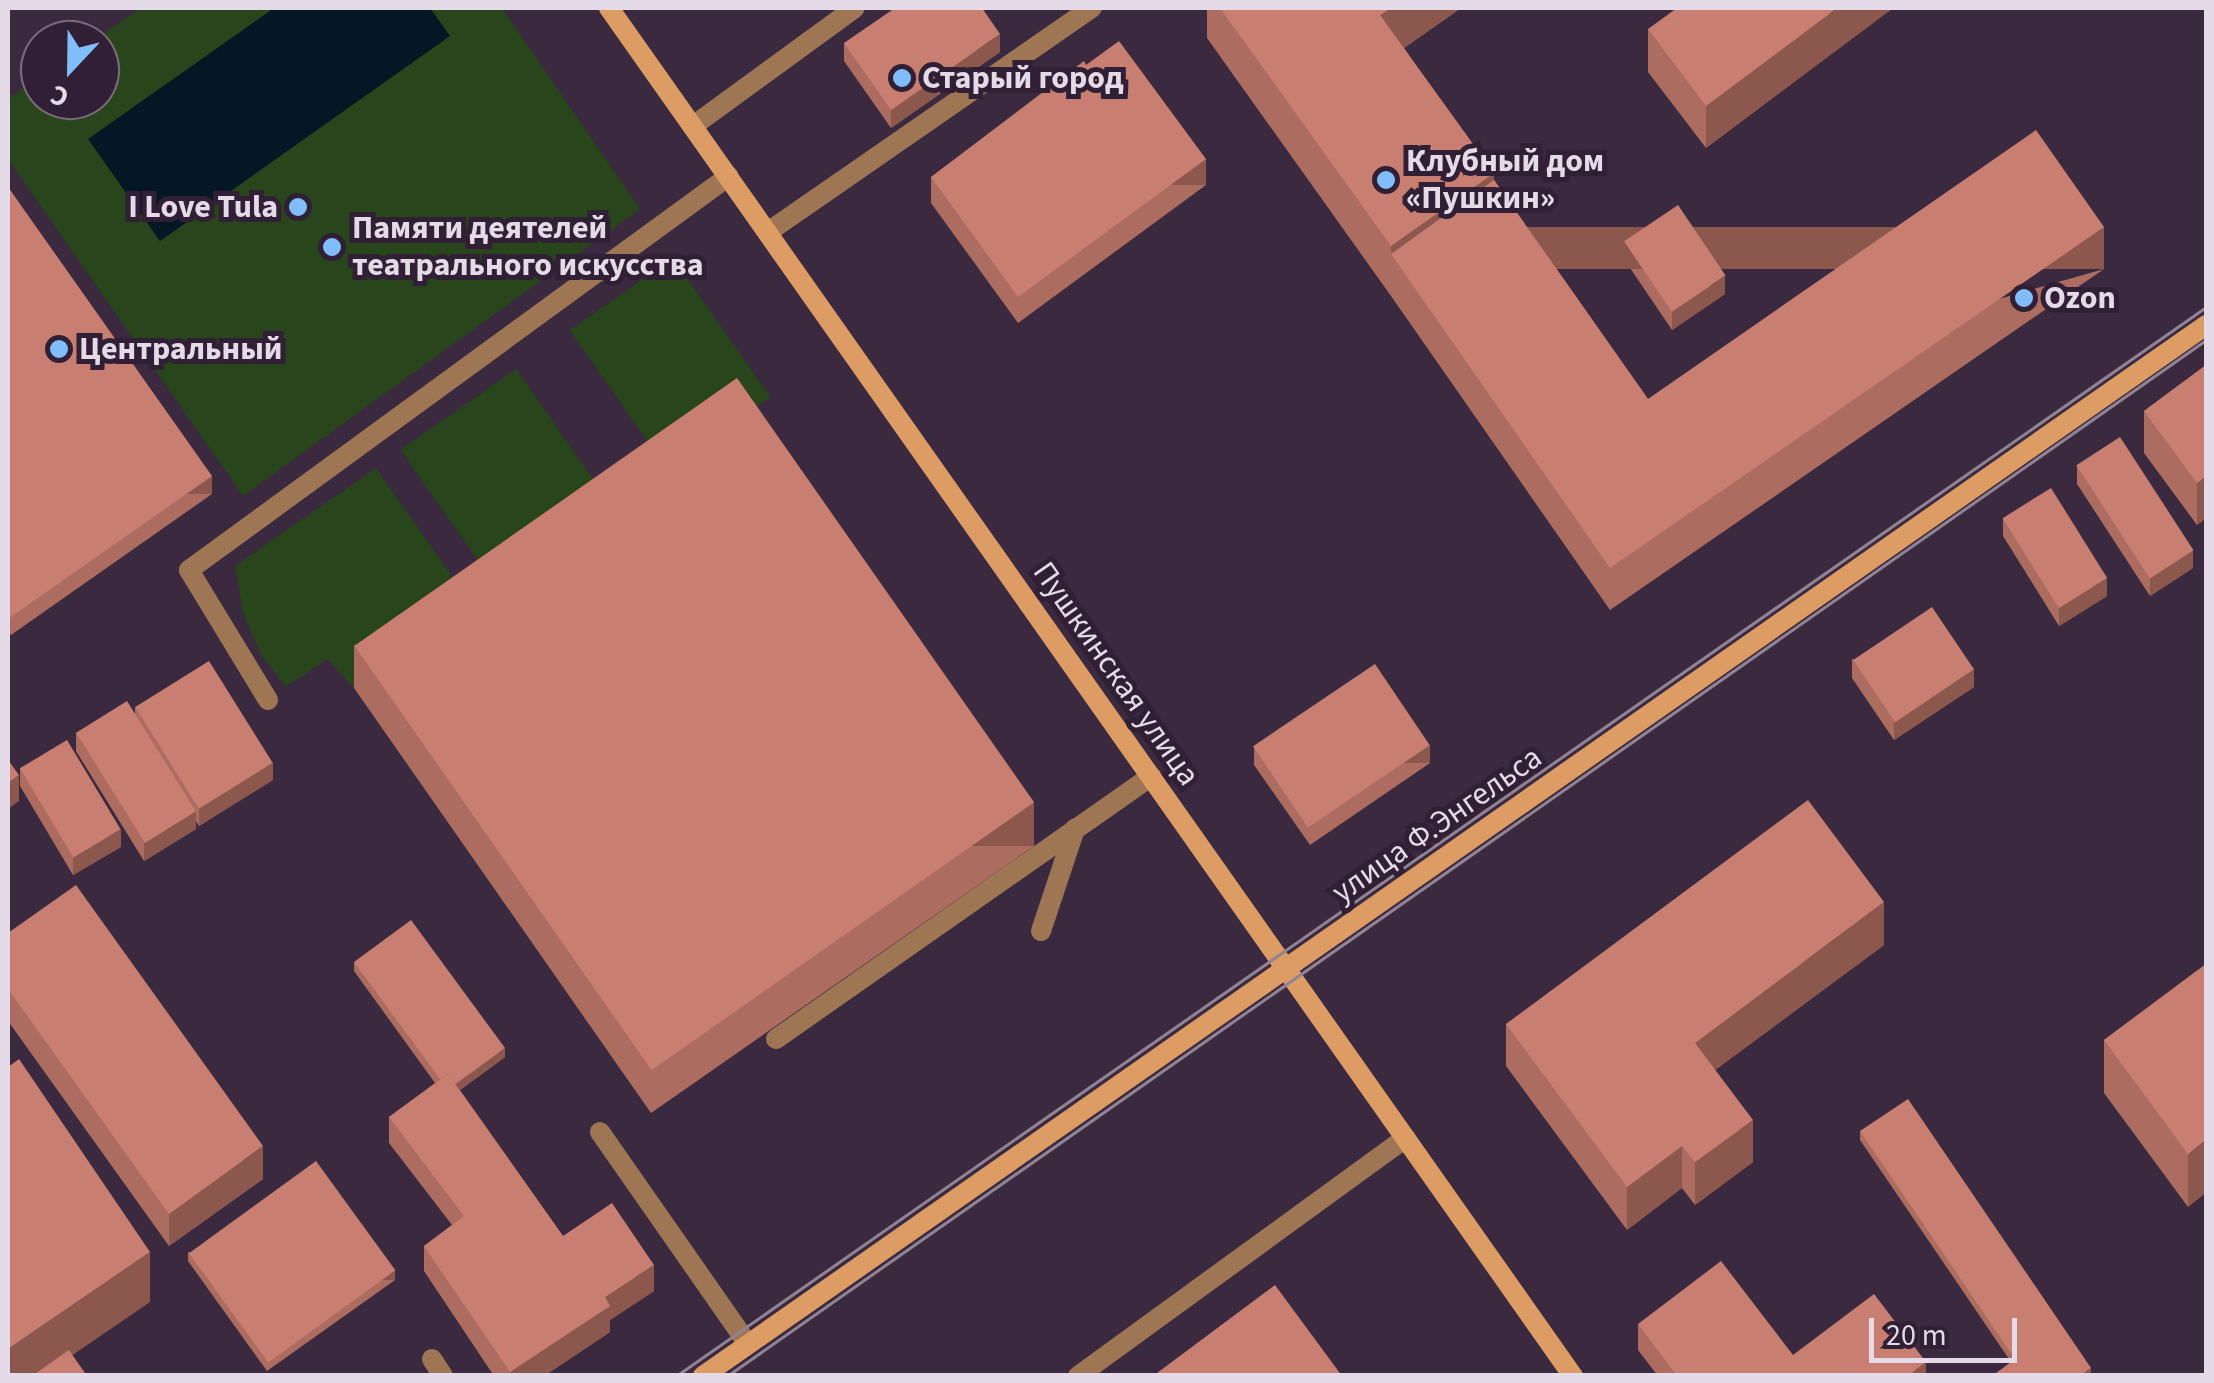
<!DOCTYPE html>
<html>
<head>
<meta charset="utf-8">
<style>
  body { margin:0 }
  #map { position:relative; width:2214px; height:1383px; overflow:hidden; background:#3b2a3f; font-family:"Source Sans 3",sans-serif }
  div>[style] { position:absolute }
  .green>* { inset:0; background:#28451b; transform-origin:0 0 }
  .water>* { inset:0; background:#041725 }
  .lane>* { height:20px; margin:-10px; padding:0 10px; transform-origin:10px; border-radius:10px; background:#9e7654 }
  .secondary>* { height:20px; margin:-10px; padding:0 10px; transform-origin:10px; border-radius:10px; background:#dc9c64 }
  .tram>* { height:2.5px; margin:-1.25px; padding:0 1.25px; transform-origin:1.25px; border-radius:1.25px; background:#918394 }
  .wall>* { inset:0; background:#ac6c60 }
  .shaded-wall>* { inset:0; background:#8c584e; transform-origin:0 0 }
  .building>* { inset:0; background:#c87e70; transform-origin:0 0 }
  .dots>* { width:28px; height:28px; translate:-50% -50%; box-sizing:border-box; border:5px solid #312035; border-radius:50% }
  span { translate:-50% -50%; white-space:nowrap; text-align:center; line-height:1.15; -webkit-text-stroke:10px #312035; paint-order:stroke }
  .poi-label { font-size:32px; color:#e5dae7; font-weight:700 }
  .left { translate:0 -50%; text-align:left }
  .right { translate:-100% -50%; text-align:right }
  .street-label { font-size:32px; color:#e5dae7 }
  .frame { position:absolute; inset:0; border:10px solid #e5dae7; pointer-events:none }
  .north { position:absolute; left:20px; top:20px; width:100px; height:100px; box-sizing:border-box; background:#312035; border:2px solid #796a7c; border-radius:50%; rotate:202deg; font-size:28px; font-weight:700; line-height:40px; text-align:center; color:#e5dae7 }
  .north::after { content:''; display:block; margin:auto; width:35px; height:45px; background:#81bdfa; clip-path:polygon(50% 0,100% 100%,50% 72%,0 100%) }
  .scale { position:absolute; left:1869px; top:1318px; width:148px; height:45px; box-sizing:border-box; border:5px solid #e5dae7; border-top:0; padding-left:12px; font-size:30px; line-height:35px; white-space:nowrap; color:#e5dae7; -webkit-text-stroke:8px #312035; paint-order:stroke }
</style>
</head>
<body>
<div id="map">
  <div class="green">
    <div style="clip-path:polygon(141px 8px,502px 8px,640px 209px,243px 496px,8px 159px,8px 99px,40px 77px,40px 100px,100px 100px,100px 40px,94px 40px)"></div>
    <div style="left:673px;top:258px;width:170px;height:126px;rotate:55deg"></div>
    <div style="left:516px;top:369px;width:169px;height:141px;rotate:55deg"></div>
    <div style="clip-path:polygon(376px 468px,472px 605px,354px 688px,327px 659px,286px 687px,261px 655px,243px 613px,235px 566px)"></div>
  </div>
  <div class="water">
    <div style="clip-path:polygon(274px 8px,430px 8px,450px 36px,160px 241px,88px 139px)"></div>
  </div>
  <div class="lane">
    <div style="left:693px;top:126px;width:200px;rotate:-36.1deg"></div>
    <div style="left:768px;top:232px;width:394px;rotate:-34.7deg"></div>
    <div style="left:268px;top:700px;width:152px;rotate:-121.3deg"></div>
    <div style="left:189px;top:570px;width:668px;rotate:-36.12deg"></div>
    <div style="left:1041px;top:931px;width:108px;rotate:-71.6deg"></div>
    <div style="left:776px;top:1039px;width:458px;rotate:-35deg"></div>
    <div style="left:600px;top:1132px;width:259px;rotate:55.1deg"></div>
    <div style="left:432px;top:1359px;width:20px;rotate:57deg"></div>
    <div style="left:1078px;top:1376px;width:405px;rotate:-36deg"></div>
  </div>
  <div class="secondary">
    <div style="left:609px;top:8px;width:1674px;rotate:54.83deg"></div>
    <div style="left:703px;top:1376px;width:1834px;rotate:-34.96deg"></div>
  </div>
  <div class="tram">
    <div style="left:676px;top:1376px;width:1866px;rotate:-34.94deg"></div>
    <div style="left:727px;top:1376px;width:1806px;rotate:-35.01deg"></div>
  </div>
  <div class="wall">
    <div style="clip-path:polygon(1207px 8px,1461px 8px,1404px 48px,1494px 180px,1648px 399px,2104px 269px,1610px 610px,1391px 296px,1207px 38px)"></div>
    <div style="clip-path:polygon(1893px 8px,1706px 148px,1648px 72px,1648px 29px)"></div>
    <div style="clip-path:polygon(844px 43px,1000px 52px,891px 128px,844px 61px)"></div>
    <div style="clip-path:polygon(1086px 65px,1206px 185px,1018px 323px,931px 203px,931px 177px)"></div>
    <div style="clip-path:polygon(8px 187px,212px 494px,11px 635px,8px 630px)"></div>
    <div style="clip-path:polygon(1624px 241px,1725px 294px,1672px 330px,1624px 259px)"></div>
    <div style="clip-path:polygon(2206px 365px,2206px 518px,2197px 525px,2144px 453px,2144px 411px)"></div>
    <div style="clip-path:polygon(2077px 466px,2193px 568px,2150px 596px,2077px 484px)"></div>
    <div style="clip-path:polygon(2003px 518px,2107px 596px,2059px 626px,2003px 536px)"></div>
    <div style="clip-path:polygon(354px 645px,1034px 846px,651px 1113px,354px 688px)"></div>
    <div style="clip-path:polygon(1852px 659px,1974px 687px,1894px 740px,1852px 678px)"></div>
    <div style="clip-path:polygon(135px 707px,273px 780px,199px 826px,196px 821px,196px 829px,144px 861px,76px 751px,76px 733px,135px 713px)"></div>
    <div style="clip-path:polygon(1254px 747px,1430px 763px,1310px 845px,1254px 765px)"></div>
    <div style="clip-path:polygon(20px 768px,121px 847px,73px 875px,20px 786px)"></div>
    <div style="clip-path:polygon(8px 933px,263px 1179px,169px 1246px,8px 1021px)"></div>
    <div style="clip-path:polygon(1884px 945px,1715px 1070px,1753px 1162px,1695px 1205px,1682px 1188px,1627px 1230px,1506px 1066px,1506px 1024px)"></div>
    <div style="clip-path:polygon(354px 962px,505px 1057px,460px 1090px,563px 1236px,654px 1291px,610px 1320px,610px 1332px,544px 1376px,494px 1376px,424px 1271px,424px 1246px,452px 1225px,389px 1143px,389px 1117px,435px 1083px,354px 971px)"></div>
    <div style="clip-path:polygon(2206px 964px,2188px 1207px,2104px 1093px,2104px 1040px)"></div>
    <div style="clip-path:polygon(1860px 1131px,2091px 1376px,2011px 1362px,1860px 1140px)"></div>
    <div style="clip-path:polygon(188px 1252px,395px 1280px,267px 1371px,188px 1261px)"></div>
    <div style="clip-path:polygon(1638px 1324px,1793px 1355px,1926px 1376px,1658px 1376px,1638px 1350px)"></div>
  </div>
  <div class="shaded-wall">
    <div style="clip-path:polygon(1391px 8px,1461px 8px,1380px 65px,1380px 15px)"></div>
    <div style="clip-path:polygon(1837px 8px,1893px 8px,1706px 148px,1706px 106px)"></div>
    <div style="clip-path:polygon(1000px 34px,1000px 52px,891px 128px,891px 110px)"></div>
    <div style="left:1206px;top:159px;width:26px;height:233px;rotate:90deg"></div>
    <div style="clip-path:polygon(1494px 173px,1494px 223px,1391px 254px,1391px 246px)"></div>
    <div style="left:2104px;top:227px;width:42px;height:600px;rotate:90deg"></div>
    <div style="clip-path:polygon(1725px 276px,1725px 294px,1672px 330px,1672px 312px)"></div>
    <div style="left:212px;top:476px;width:18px;height:246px;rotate:90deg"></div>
    <div style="clip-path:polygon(2206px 476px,2206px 518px,2197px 525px,2197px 483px)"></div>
    <div style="clip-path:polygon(2193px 550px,2193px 568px,2150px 596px,2150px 578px)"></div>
    <div style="clip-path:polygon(2107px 578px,2107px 596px,2059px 626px,2059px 608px)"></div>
    <div style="clip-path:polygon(1974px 669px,1974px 687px,1894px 740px,1894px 722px)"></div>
    <div style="left:1430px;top:745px;width:18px;height:145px;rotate:90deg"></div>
    <div style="clip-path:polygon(273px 762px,273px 780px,199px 826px,199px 808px)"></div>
    <div style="clip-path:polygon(19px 775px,19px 801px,8px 809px,8px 783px)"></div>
    <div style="left:1034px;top:803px;width:43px;height:467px;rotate:90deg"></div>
    <div style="clip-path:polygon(196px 811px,196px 829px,144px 861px,144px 843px)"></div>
    <div style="clip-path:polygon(121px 829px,121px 847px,73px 875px,73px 857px)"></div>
    <div style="clip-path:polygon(1884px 902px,1884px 945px,1695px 1085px,1695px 1043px)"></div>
    <div style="clip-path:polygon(505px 1048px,505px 1057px,448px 1099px,448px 1090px)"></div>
    <div style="clip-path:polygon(1753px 1120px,1753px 1162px,1695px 1205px,1695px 1162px)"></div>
    <div style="clip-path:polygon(2206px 1140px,2206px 1193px,2188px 1207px,2188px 1154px)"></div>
    <div style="clip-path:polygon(263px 1146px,263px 1179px,169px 1246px,169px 1214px)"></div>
    <div style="clip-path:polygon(1682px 1146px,1682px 1188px,1627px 1230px,1627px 1187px)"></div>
    <div style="clip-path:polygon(150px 1252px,150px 1302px,42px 1376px,8px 1376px,8px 1349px)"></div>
    <div style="clip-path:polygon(654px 1265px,654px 1291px,610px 1320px,610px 1332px,544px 1376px,510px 1376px,510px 1372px,605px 1297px)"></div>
    <div style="left:395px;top:1271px;width:9px;height:157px;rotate:90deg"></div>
    <div style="clip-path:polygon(1926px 1362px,1926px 1376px,1908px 1376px)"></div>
    <div style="clip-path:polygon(2091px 1368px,2091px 1376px,2079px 1376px)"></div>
  </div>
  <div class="building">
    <div style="clip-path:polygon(895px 8px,982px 8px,1000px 34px,891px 110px,844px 43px)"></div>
    <div style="clip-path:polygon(1220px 8px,1391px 8px,1380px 15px,1494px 173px,1391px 246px)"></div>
    <div style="clip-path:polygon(1677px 8px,1837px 8px,1706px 106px,1648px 29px)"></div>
    <div style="clip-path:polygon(1119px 41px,1206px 159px,1018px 297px,931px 177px,1084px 61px,1086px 65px)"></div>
    <div style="clip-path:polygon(2036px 130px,2104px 227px,1610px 568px,1391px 254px,1494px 180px,1648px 399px)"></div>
    <div style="clip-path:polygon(8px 187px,212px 476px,11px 617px,8px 612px)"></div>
    <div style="left:1678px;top:205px;width:85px;height:65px;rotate:56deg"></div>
    <div style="clip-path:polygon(2206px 365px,2206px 476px,2197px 483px,2144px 411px)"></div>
    <div style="left:737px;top:378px;width:518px;height:467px;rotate:55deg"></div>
    <div style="left:2120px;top:437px;width:135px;height:52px;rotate:57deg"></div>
    <div style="left:2051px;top:488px;width:106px;height:57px;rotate:58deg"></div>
    <div style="left:1932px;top:607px;width:75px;height:95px;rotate:56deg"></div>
    <div style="left:209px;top:661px;width:120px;height:87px;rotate:58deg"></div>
    <div style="left:1375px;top:664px;width:98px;height:147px;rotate:56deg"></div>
    <div style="left:127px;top:701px;width:130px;height:60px;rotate:58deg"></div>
    <div style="left:67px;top:740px;width:104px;height:55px;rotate:59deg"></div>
    <div style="clip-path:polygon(8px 760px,19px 775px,8px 783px)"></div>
    <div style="clip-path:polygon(1808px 800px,1884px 902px,1695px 1043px,1753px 1120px,1695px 1162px,1682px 1146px,1627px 1187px,1506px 1024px)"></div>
    <div style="clip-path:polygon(76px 885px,263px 1146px,169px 1214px,8px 989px,8px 933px)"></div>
    <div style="clip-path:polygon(411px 920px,505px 1048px,455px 1084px,448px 1074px,440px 1079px,354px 962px)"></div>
    <div style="clip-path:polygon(2206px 964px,2206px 1140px,2188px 1154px,2104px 1040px)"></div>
    <div style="clip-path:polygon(19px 1059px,150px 1252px,8px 1349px,8px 1067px)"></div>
    <div style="clip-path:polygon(448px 1074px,563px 1236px,612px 1203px,654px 1265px,605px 1297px,610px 1306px,510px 1372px,424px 1246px,464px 1216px,389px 1117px)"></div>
    <div style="clip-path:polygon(1908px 1099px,2091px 1368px,2079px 1376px,1992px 1376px,2015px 1359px,1860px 1131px)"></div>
    <div style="left:316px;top:1161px;width:135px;height:157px;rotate:54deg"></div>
    <div style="clip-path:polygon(1721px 1261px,1793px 1355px,1874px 1294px,1926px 1362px,1908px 1376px,1677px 1376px,1638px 1324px)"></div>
    <div style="clip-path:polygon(1275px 1285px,1342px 1376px,1153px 1376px)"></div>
    <div style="clip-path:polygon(69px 1350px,87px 1376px,32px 1376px)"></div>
  </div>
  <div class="dots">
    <div style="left:902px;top:78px;background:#81bdfa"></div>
    <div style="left:1386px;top:180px;background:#81bdfa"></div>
    <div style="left:298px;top:207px;background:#81bdfa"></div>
    <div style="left:332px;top:247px;background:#81bdfa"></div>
    <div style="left:2024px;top:298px;background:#81bdfa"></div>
    <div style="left:59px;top:349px;background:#81bdfa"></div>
  </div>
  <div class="poi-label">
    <span class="left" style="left:922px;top:78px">Старый город</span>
    <span class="left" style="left:1406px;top:180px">Клубный дом<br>«Пушкин»</span>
    <span class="right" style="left:278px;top:207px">I Love Tula</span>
    <span class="left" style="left:352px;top:247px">Памяти деятелей<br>театрального искусства</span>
    <span class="left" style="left:2044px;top:298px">Ozon</span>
    <span class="left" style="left:79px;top:349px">Центральный</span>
  </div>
  <div class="street-label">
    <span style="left:1116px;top:674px;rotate:55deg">Пушкинская улица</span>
    <span style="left:1437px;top:825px;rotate:-35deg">улица Ф.Энгельса</span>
  </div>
  <div class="frame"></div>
  <div class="north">С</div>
  <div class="scale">20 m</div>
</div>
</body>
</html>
